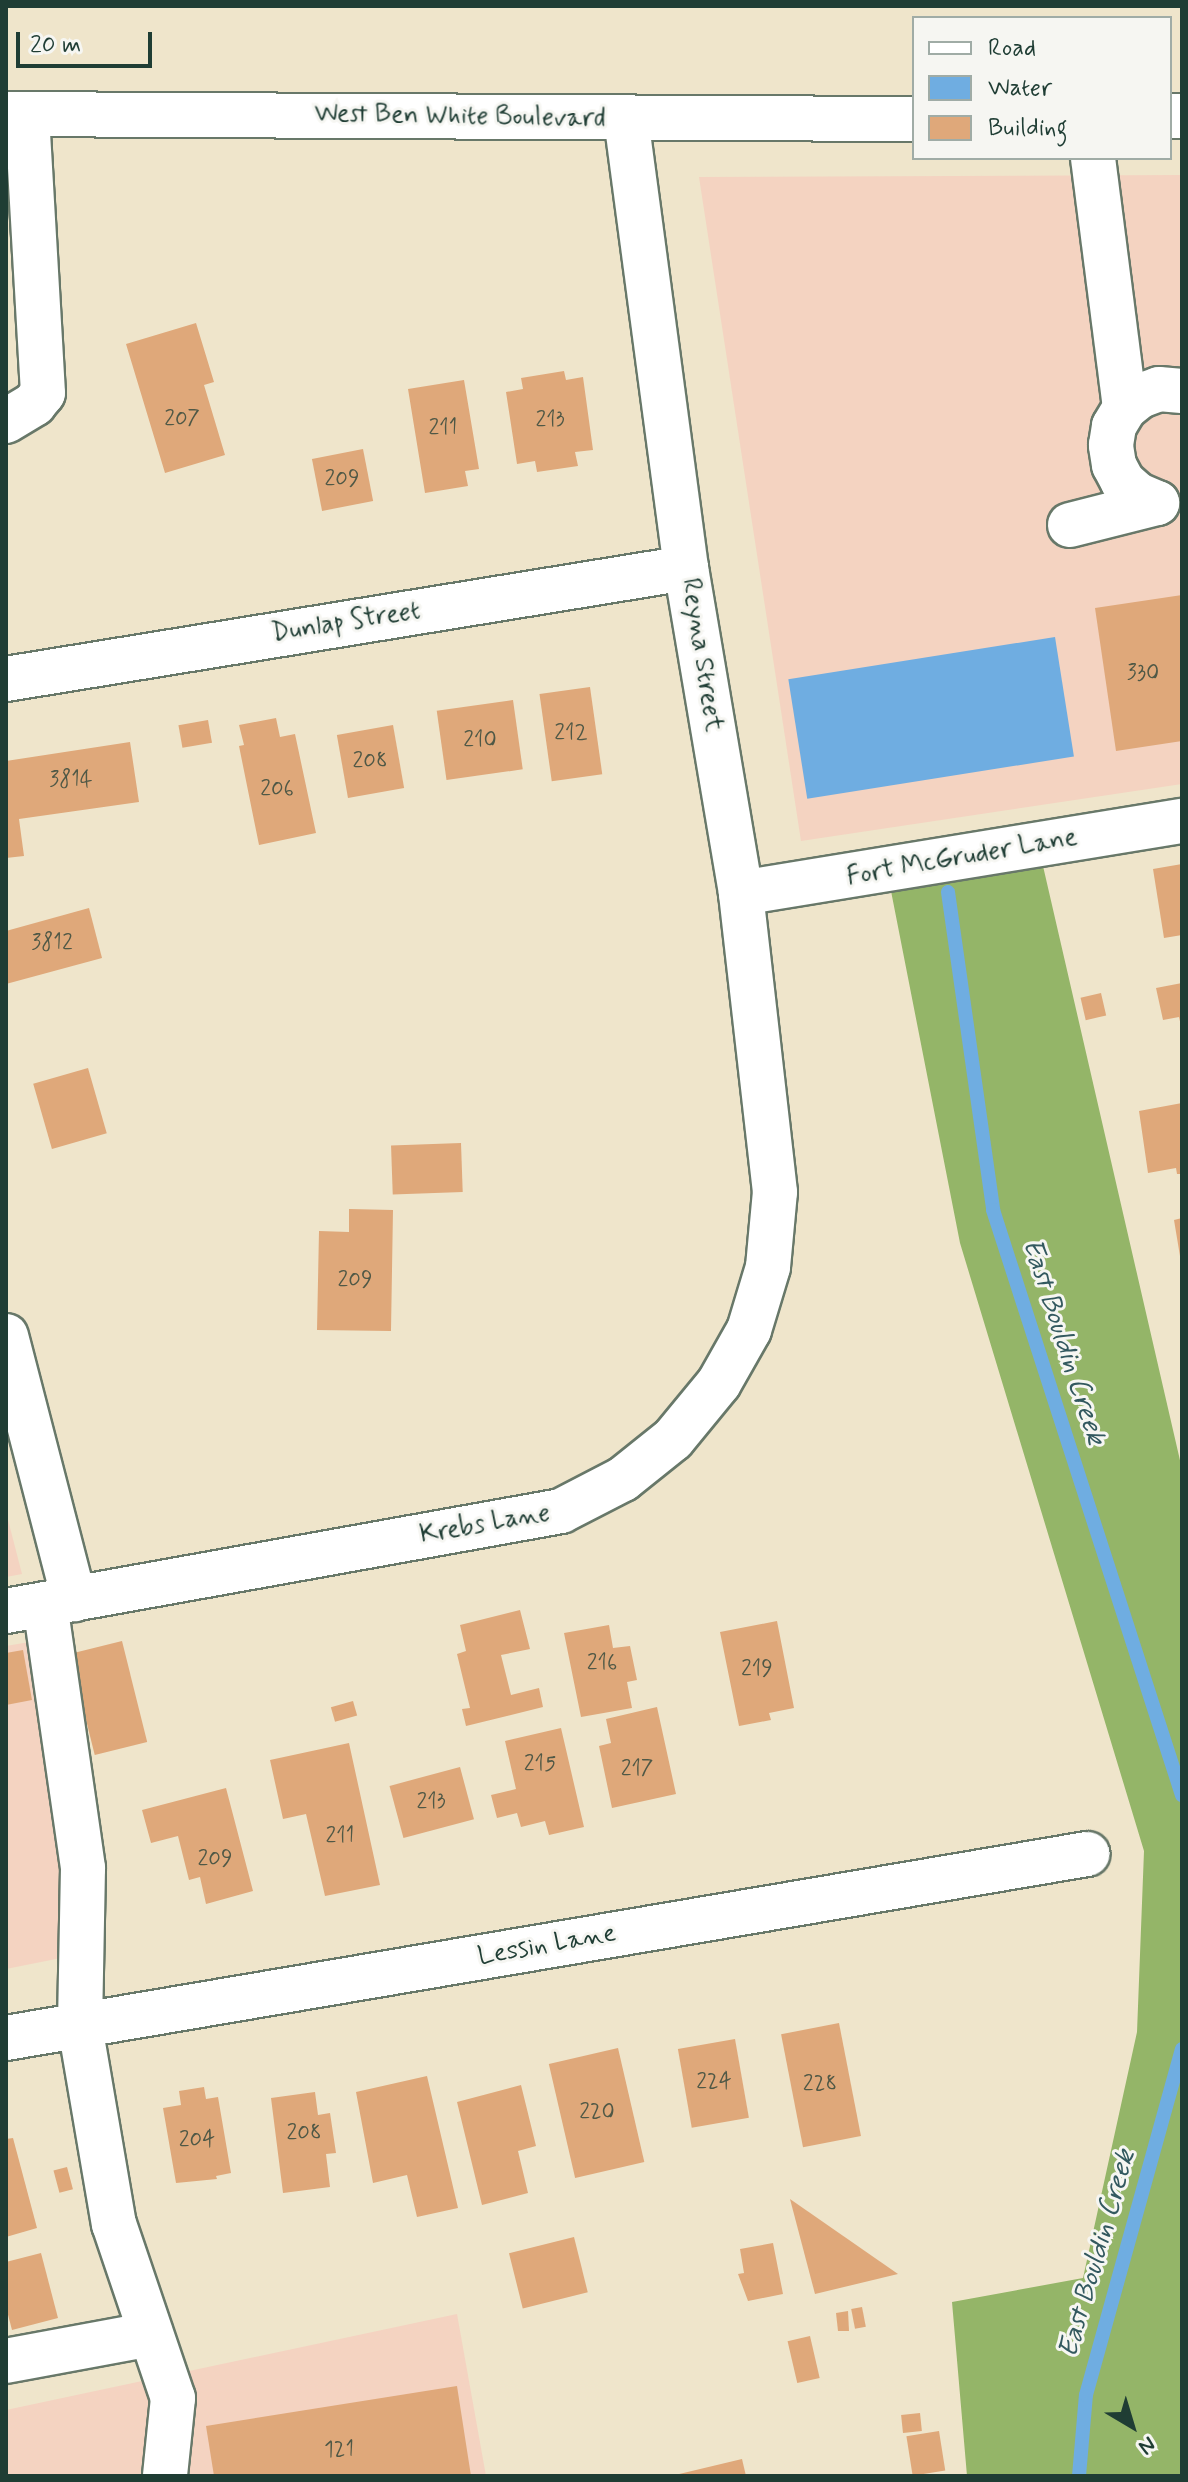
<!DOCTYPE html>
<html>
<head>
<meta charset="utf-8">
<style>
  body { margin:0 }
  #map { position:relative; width:1188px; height:2482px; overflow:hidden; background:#efe5cb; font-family:Mynerve,sans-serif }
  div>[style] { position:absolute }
  .built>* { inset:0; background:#f4d3c1 }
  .forest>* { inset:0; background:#94b568 }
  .water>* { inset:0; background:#6fade1; transform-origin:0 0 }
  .stream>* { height:14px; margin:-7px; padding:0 7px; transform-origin:7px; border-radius:7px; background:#6fade1 }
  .building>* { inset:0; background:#dfa87a; transform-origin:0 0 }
  .roads { filter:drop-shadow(2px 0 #687869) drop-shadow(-2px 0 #687869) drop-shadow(0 2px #687869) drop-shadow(0 -2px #687869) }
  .minor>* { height:44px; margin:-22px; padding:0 22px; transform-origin:22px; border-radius:22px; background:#fff }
  .major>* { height:44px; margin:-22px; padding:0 22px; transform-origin:22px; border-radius:22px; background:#fff }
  span { translate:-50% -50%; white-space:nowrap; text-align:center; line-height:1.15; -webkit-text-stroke:6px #f6f6f2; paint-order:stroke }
  .number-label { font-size:22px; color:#4f5846 }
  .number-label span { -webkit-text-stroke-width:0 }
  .street-label { font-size:26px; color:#1f3d34 }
  .water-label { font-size:28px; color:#33595f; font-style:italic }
  .frame { position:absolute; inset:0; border:8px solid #1f3d34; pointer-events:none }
  .legend { position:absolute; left:912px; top:16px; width:260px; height:144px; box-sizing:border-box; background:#f6f6f2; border:2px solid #a0aca6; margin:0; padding:10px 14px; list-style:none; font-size:24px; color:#1f3d34 }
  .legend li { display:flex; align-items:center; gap:16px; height:40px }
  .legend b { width:40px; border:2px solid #a0aca6 }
  .north { position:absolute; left:1092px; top:2386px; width:80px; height:80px; -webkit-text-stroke:6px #f6f6f2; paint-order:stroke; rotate:142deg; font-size:22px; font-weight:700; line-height:32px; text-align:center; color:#1f3d34 }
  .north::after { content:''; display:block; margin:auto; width:28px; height:36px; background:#1f3d34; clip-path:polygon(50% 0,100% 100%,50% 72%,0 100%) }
  .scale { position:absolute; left:16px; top:32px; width:136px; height:36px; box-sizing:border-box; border:4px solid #1f3d34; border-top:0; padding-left:10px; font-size:24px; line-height:28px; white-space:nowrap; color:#1f3d34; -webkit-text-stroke:6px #f6f6f2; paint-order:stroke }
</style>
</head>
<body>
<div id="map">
  <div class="built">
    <div style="clip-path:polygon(1182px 175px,1182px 784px,801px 841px,699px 177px)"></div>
    <div style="clip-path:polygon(6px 1512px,22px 1574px,6px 1577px)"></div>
    <div style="clip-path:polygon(35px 1641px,71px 1956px,6px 1969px,6px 1646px)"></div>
    <div style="clip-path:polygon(457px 2314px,486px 2476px,6px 2476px,6px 2410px)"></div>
  </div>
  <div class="forest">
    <div style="clip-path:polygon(1043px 866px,1182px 1469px,1182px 2476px,967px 2476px,952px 2302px,1083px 2278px,1137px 2032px,1144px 1851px,960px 1243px,891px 891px)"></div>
  </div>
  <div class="water">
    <div style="left:1055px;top:637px;width:121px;height:270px;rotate:81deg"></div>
  </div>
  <div class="stream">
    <div style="left:948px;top:892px;width:321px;rotate:81.9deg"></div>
    <div style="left:993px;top:1210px;width:615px;rotate:72.1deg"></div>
    <div style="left:1079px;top:2476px;width:81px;rotate:-85.1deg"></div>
    <div style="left:1086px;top:2395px;width:359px;rotate:-74.5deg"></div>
  </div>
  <div class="building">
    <div style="clip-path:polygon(196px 323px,214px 382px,204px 385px,225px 455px,165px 473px,126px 344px)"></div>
    <div style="clip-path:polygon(564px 371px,566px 380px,583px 377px,593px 450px,575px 452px,578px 466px,537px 472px,535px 461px,517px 464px,506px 392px,523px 389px,521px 378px)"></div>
    <div style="clip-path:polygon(464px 380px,479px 469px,465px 471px,468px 486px,425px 493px,408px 389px)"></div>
    <div style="left:363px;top:449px;width:53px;height:52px;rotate:79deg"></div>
    <div style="clip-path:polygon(1182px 595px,1182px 741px,1116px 751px,1095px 608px)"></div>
    <div style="left:590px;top:687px;width:88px;height:51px;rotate:82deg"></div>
    <div style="left:513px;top:700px;width:70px;height:77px;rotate:82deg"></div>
    <div style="clip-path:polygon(276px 718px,280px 737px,295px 734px,316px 833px,259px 845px,239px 746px,244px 745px,239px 725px)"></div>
    <div style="left:208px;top:720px;width:23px;height:30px;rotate:80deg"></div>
    <div style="left:393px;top:725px;width:64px;height:57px;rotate:80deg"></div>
    <div style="clip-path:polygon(130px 742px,139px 802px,19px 819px,24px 856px,6px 858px,6px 761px)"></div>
    <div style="clip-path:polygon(1182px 864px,1182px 935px,1164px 938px,1153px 869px)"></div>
    <div style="clip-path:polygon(89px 908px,102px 958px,6px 984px,6px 931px)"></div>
    <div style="clip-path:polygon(1182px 983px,1182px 1026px,1181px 1026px,1179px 1017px,1163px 1020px,1156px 988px)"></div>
    <div style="left:1101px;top:993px;width:23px;height:21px;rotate:77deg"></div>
    <div style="left:88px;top:1068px;width:68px;height:57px;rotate:74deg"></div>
    <div style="clip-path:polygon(1182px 1103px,1182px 1174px,1177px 1174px,1176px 1168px,1148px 1173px,1139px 1111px)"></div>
    <div style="left:461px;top:1143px;width:49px;height:70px;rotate:88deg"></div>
    <div style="clip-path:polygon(349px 1209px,393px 1210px,391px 1331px,317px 1330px,319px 1231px,349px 1232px)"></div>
    <div style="clip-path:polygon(1182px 1218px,1182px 1256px,1180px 1256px,1174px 1220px)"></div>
    <div style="clip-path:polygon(520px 1610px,530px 1649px,501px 1655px,511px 1695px,539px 1688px,543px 1707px,466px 1726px,462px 1709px,470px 1708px,457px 1654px,466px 1651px,460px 1625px)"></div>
    <div style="clip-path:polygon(777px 1621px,794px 1708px,769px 1713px,771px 1720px,739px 1726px,720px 1632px)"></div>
    <div style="clip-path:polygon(609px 1625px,613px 1648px,630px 1646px,637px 1680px,627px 1682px,632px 1708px,581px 1717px,564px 1633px)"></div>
    <div style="left:122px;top:1641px;width:104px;height:54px;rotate:76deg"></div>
    <div style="clip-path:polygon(23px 1650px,32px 1700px,6px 1705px,6px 1653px)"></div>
    <div style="left:353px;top:1701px;width:15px;height:23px;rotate:74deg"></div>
    <div style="clip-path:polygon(657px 1707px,676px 1794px,612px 1808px,599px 1746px,611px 1743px,606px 1719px)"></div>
    <div style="clip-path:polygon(561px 1728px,584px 1827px,549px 1835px,545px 1821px,521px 1827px,517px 1813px,497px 1818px,491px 1795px,516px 1789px,505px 1741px)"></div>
    <div style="clip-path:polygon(349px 1743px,380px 1885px,325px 1896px,306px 1814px,283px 1819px,270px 1760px)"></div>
    <div style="left:460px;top:1767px;width:54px;height:73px;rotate:75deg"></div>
    <div style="clip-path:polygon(226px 1788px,253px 1891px,206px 1904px,200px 1877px,189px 1880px,178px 1836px,151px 1843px,142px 1810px)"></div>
    <div style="left:839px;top:2023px;width:115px;height:59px;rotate:79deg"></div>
    <div style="left:735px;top:2039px;width:80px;height:58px;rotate:80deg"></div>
    <div style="left:618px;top:2048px;width:117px;height:71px;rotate:77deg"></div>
    <div style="clip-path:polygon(427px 2076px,458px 2208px,417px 2217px,407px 2175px,373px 2183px,356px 2092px)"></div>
    <div style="clip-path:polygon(521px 2085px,536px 2146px,518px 2151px,528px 2193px,482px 2205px,457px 2102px)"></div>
    <div style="clip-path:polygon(204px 2087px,206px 2099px,218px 2097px,231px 2173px,216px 2176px,217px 2179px,176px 2183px,163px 2108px,181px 2105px,179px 2091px)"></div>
    <div style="clip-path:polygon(315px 2092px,318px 2115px,330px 2113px,336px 2153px,326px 2154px,330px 2187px,283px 2193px,271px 2098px)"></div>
    <div style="clip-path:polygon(13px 2138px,37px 2228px,6px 2237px,6px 2139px)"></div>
    <div style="left:67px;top:2167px;width:23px;height:14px;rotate:75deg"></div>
    <div style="clip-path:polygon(790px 2199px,898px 2274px,815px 2294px)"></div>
    <div style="left:574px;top:2237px;width:57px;height:67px;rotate:76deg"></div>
    <div style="clip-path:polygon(773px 2243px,783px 2294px,748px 2301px,738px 2274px,744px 2273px,740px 2249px)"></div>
    <div style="clip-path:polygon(41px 2253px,58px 2318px,12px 2330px,6px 2307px,6px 2262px)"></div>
    <div style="left:862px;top:2307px;width:20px;height:11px;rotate:79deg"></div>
    <div style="clip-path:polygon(848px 2311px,849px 2331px,838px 2331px,836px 2313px)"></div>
    <div style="left:810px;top:2336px;width:43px;height:23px;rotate:77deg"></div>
    <div style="clip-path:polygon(457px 2386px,471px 2476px,214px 2476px,206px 2426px)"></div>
    <div style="left:920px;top:2413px;width:18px;height:19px;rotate:84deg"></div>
    <div style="left:939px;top:2431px;width:40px;height:33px;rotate:81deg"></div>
    <div style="clip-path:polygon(742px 2459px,746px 2476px,675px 2476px,675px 2475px)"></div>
  </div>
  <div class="roads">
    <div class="minor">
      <div style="left:1093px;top:158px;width:252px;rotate:82.7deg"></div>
      <div style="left:6px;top:421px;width:33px;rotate:-31deg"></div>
      <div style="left:34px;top:404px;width:14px;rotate:-51deg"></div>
      <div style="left:43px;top:393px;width:279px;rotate:-93.3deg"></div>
      <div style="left:1157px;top:503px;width:21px;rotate:-157deg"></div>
      <div style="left:1138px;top:495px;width:20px;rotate:-139deg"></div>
      <div style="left:1123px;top:482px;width:19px;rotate:-118deg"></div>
      <div style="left:1114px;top:465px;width:20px;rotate:-99deg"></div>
      <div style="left:1111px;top:445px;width:19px;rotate:-81deg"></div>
      <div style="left:1114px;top:426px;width:21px;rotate:-59deg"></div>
      <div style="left:1125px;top:408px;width:19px;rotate:-39deg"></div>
      <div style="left:1140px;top:396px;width:20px;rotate:-20deg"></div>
      <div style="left:1159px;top:389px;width:23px;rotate:5deg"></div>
      <div style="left:1070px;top:525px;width:90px;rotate:-14.2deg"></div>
      <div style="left:6px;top:679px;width:689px;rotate:-9.27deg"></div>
      <div style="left:741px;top:893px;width:447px;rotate:-9.3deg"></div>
      <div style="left:6px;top:1336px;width:272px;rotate:75.5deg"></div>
      <div style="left:45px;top:1604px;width:267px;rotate:81.8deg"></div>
      <div style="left:83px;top:1868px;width:158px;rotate:91.1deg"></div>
      <div style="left:80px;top:2026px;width:201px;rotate:80.3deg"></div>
      <div style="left:114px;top:2224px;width:184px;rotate:71.3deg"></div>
      <div style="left:173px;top:2398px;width:78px;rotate:95.9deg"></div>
      <div style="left:6px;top:1611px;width:564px;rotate:-10.21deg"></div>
      <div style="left:561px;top:1511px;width:70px;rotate:-27.3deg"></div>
      <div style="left:623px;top:1479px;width:64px;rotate:-38.7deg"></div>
      <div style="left:673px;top:1439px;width:72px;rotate:-50.6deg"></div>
      <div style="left:719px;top:1383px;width:61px;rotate:-60.5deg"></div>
      <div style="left:749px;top:1330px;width:66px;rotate:-73.2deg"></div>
      <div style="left:768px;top:1267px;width:75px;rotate:-84.7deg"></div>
      <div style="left:775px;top:1192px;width:301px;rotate:-96.5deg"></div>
      <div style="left:741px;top:893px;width:330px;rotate:-99.6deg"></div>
      <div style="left:686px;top:568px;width:454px;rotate:-97.6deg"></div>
      <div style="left:6px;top:2038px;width:1097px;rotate:-9.66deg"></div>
      <div style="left:6px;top:2361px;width:147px;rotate:-10.5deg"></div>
    </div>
    <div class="major">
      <div style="left:6px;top:114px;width:908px;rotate:0.32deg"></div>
      <div style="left:1170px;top:116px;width:12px"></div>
    </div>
  </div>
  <div class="number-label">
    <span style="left:182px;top:420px">207</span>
    <span style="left:550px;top:421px">213</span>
    <span style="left:443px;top:429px">211</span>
    <span style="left:342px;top:480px">209</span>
    <span style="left:1143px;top:674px">330</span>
    <span style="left:571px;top:734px">212</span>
    <span style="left:480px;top:741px">210</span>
    <span style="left:370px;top:762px">208</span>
    <span style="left:71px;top:781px">3814</span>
    <span style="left:277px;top:790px">206</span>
    <span style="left:52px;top:944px">3812</span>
    <span style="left:355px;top:1281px">209</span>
    <span style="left:602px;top:1664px">216</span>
    <span style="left:757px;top:1670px">219</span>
    <span style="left:540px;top:1765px">215</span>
    <span style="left:637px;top:1770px">217</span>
    <span style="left:431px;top:1803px">213</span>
    <span style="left:340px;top:1837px">211</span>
    <span style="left:215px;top:1860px">209</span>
    <span style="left:714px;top:2083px">224</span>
    <span style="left:820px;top:2085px">228</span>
    <span style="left:597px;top:2113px">220</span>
    <span style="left:304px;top:2134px">208</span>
    <span style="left:197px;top:2141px">204</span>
    <span style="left:339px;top:2451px">121</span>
  </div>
  <div class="street-label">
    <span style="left:460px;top:117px;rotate:1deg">West Ben White Boulevard</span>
    <span style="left:346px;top:623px;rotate:-9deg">Dunlap Street</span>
    <span style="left:701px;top:655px;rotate:81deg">Reyna Street</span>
    <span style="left:962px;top:858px;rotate:-10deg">Fort McGruder Lane</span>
    <span style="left:485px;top:1525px;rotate:-10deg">Krebs Lane</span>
    <span style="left:547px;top:1946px;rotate:-10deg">Lessin Lane</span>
  </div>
  <div class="water-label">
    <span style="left:1063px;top:1342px;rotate:72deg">East Bouldin Creek</span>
    <span style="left:1098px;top:2254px;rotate:-74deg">East Bouldin Creek</span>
  </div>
  <div class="frame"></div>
  <ul class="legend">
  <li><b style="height:10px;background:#fff"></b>Road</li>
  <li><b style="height:22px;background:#6fade1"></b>Water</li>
  <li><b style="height:22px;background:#dfa87a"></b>Building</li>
  </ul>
  <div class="north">N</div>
  <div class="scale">20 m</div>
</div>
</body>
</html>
